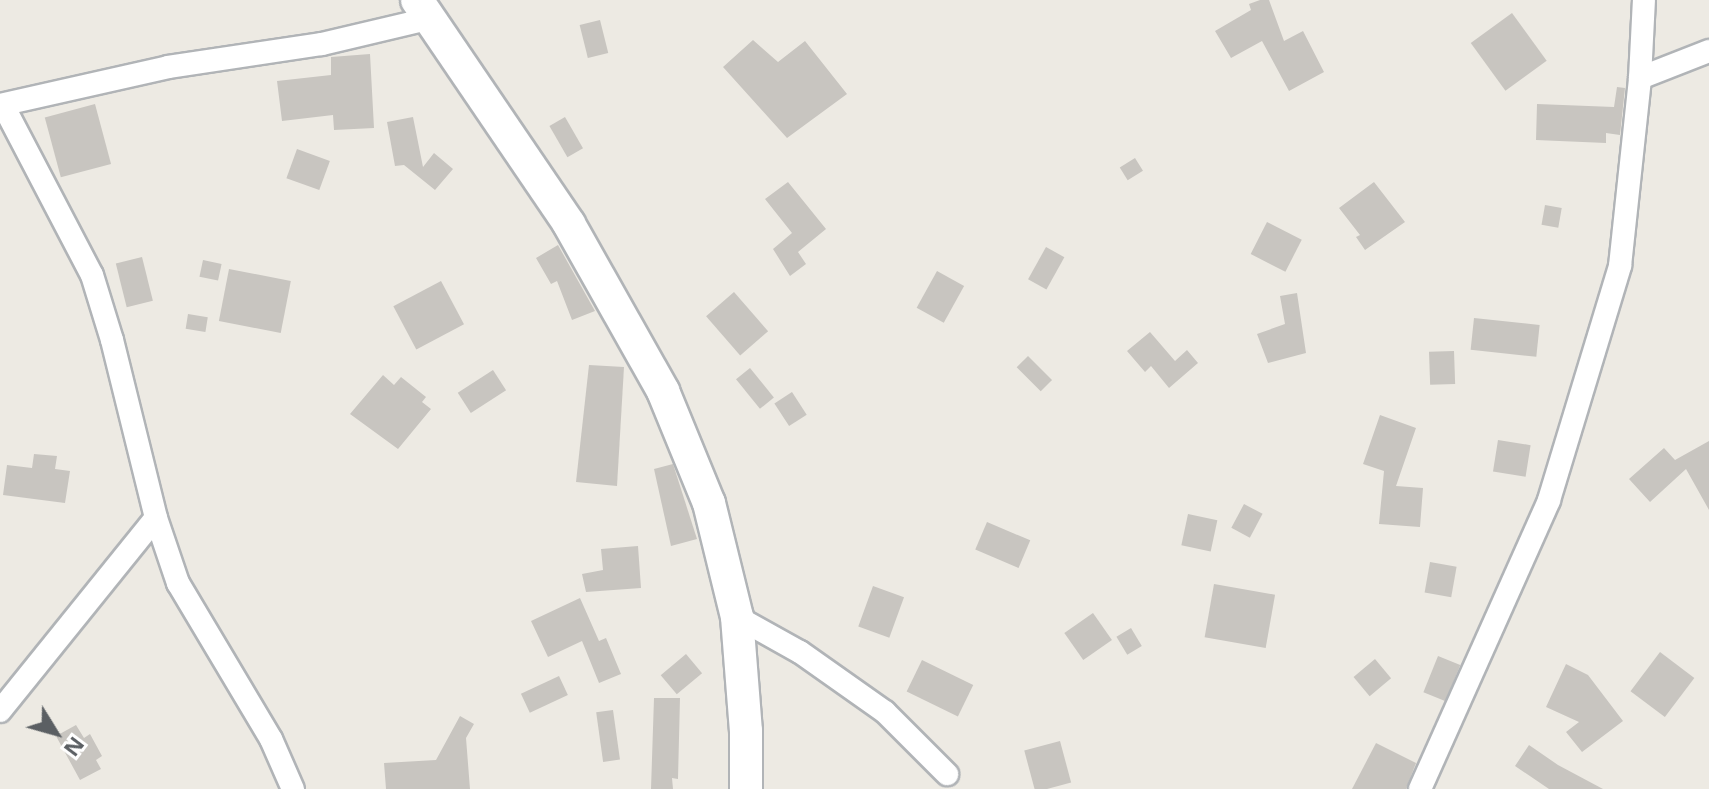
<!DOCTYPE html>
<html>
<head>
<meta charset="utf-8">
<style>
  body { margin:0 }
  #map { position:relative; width:1709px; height:789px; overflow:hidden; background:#edeae3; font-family:"Open Sans",sans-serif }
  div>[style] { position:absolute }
  .building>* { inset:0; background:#c8c5c0; transform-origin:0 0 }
  .roads { filter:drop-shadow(2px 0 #b1b4b7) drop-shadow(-2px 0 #b1b4b7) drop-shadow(0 2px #b1b4b7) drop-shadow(0 -2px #b1b4b7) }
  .street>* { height:22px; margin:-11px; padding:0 11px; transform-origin:11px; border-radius:11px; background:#fff }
  .secondary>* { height:32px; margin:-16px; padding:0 16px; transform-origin:16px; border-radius:16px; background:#fff }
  span { translate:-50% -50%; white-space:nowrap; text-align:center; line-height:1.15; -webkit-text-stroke:8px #fff; paint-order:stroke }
  .north { position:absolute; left:16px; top:693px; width:80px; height:80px; -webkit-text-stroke:6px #fff; paint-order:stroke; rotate:127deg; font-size:22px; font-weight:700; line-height:32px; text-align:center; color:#5b5f63 }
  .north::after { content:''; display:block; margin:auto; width:28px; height:36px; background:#5b5f63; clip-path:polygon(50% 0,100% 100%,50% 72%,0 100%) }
</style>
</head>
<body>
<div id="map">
  <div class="building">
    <div style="clip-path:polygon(1260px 0,1269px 0,1284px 41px,1303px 31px,1324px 72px,1289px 91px,1262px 41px,1231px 58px,1215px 31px,1251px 10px,1249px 4px)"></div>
    <div style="left:1512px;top:13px;width:59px;height:51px;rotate:54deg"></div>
    <div style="left:600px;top:20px;width:34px;height:21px;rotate:76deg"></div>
    <div style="clip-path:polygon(753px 40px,778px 62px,805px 41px,847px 94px,787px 138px,723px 67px)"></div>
    <div style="clip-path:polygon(370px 54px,374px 128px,334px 130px,333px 115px,282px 121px,277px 81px,331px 75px,331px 57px)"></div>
    <div style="clip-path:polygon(1617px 87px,1625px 88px,1620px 135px,1606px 133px,1606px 143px,1536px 140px,1537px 104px,1614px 107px)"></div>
    <div style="left:95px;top:104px;width:62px;height:52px;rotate:75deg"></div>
    <div style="clip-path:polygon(413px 117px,423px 167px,434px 153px,453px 169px,435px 190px,404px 165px,395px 166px,387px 122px)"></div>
    <div style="left:565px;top:117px;width:36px;height:18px;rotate:60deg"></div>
    <div style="left:297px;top:149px;width:35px;height:31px;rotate:20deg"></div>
    <div style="left:1135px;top:158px;width:15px;height:18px;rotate:58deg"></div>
    <div style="clip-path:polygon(788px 182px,826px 229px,798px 252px,806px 264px,790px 276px,773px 249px,792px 233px,765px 199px)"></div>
    <div style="clip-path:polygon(1374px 182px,1405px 222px,1365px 250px,1356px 237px,1360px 235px,1339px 208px)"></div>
    <div style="left:1545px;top:205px;width:17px;height:20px;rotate:10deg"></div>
    <div style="left:1267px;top:222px;width:39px;height:36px;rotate:27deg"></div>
    <div style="clip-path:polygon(558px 245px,595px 311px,572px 320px,557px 281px,551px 284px,536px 258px)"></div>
    <div style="left:1046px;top:247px;width:21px;height:37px;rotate:29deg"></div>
    <div style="left:142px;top:257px;width:45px;height:27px;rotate:76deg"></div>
    <div style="left:203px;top:260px;width:19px;height:17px;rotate:12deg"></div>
    <div style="left:229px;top:269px;width:63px;height:53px;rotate:11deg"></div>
    <div style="left:937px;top:271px;width:31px;height:42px;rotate:29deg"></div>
    <div style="left:441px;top:281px;width:49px;height:54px;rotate:62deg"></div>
    <div style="left:734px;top:292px;width:52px;height:37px;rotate:49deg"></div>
    <div style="clip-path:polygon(1297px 293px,1306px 353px,1268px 363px,1257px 334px,1285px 324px,1280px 296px)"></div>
    <div style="left:188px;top:314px;width:20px;height:15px;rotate:9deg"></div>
    <div style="left:1474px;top:318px;width:66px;height:32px;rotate:6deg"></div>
    <div style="clip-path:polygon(1150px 332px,1175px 361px,1187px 350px,1198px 363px,1169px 388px,1151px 366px,1145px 372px,1127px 351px)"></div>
    <div style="left:1454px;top:351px;width:33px;height:25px;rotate:88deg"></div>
    <div style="left:1028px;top:356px;width:34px;height:16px;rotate:45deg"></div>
    <div style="clip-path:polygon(589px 365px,624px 367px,617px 486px,576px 482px)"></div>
    <div style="left:750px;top:368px;width:38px;height:18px;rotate:51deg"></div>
    <div style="left:493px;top:370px;width:24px;height:42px;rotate:57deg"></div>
    <div style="clip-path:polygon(383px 375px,394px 385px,401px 377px,426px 397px,422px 402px,431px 409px,398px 449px,350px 414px)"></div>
    <div style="left:792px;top:392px;width:27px;height:21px;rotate:57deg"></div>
    <div style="clip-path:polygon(1380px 415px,1416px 428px,1396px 486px,1423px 488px,1420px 527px,1379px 524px,1384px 471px,1363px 464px)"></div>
    <div style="left:1498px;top:440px;width:33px;height:32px;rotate:9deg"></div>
    <div style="clip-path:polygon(1709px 441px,1709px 510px,1686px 469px,1650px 502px,1629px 479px,1664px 448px,1675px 460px)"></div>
    <div style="clip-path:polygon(34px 454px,57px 456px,55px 469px,70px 471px,65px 503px,3px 495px,7px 465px,32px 468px)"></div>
    <div style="clip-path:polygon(673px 464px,697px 539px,671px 546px,654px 469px)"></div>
    <div style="left:1244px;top:504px;width:21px;height:27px;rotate:28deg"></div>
    <div style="left:1188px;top:514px;width:30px;height:32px;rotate:12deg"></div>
    <div style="left:987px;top:522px;width:47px;height:30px;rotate:23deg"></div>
    <div style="clip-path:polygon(638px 546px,641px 588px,586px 592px,582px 574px,603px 570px,601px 549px)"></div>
    <div style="left:1430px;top:562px;width:27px;height:31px;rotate:10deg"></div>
    <div style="left:1214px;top:584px;width:62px;height:54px;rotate:10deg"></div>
    <div style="left:873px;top:586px;width:33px;height:43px;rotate:20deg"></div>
    <div style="clip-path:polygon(580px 598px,599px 641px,606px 638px,621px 674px,599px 683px,582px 641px,548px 657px,531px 621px)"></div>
    <div style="left:1093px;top:613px;width:33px;height:35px;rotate:55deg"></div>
    <div style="left:1131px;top:628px;width:21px;height:17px;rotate:59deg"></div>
    <div style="left:1660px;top:652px;width:43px;height:49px;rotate:37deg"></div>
    <div style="left:686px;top:654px;width:25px;height:33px;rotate:50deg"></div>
    <div style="left:1438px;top:656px;width:24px;height:39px;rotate:22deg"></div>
    <div style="left:1375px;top:659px;width:25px;height:28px;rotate:50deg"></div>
    <div style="left:922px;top:660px;width:57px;height:35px;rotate:26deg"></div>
    <div style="clip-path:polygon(1566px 664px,1588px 675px,1623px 721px,1582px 752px,1566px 732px,1579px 722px,1546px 707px)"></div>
    <div style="left:559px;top:676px;width:21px;height:42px;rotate:65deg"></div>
    <div style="clip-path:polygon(654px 698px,680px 698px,678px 779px,672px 778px,673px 789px,651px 789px)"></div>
    <div style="left:613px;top:710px;width:50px;height:17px;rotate:82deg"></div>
    <div style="clip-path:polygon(460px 716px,474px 724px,466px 738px,470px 789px,386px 789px,384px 763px,436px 760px)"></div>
    <div style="clip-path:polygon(76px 725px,84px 738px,90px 734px,102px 756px,96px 760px,101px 769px,80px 780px,56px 736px)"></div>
    <div style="left:1060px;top:741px;width:43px;height:37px;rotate:75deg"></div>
    <div style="clip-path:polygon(1376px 743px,1416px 763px,1406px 789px,1352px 789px)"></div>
    <div style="clip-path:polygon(1529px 745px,1558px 765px,1603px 789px,1549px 789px,1515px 766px)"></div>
  </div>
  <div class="roads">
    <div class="street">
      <div style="left:1640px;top:78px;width:74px;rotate:-21.4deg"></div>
      <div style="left:0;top:105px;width:172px;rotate:-12.7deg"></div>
      <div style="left:168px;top:67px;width:156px;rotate:-8.5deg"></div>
      <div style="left:322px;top:44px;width:109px;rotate:-13.3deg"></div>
      <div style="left:3px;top:105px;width:192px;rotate:62.4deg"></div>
      <div style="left:92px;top:275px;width:68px;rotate:72.9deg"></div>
      <div style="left:112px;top:340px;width:183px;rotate:76.1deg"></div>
      <div style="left:156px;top:518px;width:69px;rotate:71.3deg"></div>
      <div style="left:178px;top:583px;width:182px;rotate:59.2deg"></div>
      <div style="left:271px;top:739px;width:55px;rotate:66.3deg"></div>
      <div style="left:737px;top:617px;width:72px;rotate:29.1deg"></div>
      <div style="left:800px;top:652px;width:104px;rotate:35.2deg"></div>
      <div style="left:885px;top:712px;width:88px;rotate:45deg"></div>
      <div style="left:0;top:711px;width:248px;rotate:-51.1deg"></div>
      <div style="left:1420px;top:789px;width:316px;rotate:-65.9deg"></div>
      <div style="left:1549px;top:500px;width:245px;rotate:-73.1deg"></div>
      <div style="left:1620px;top:266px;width:189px;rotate:-83.9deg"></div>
      <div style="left:1640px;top:78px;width:78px;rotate:-87.1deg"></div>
    </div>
    <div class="secondary">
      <div style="left:417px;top:0;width:271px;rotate:55.8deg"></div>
      <div style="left:569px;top:224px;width:192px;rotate:60.6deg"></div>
      <div style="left:663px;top:391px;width:121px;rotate:67.7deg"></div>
      <div style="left:709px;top:503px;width:117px;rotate:76.2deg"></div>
      <div style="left:737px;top:617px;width:114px;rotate:85.5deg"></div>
      <div style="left:746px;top:731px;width:58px;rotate:90deg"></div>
    </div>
  </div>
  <div class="north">N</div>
</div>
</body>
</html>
